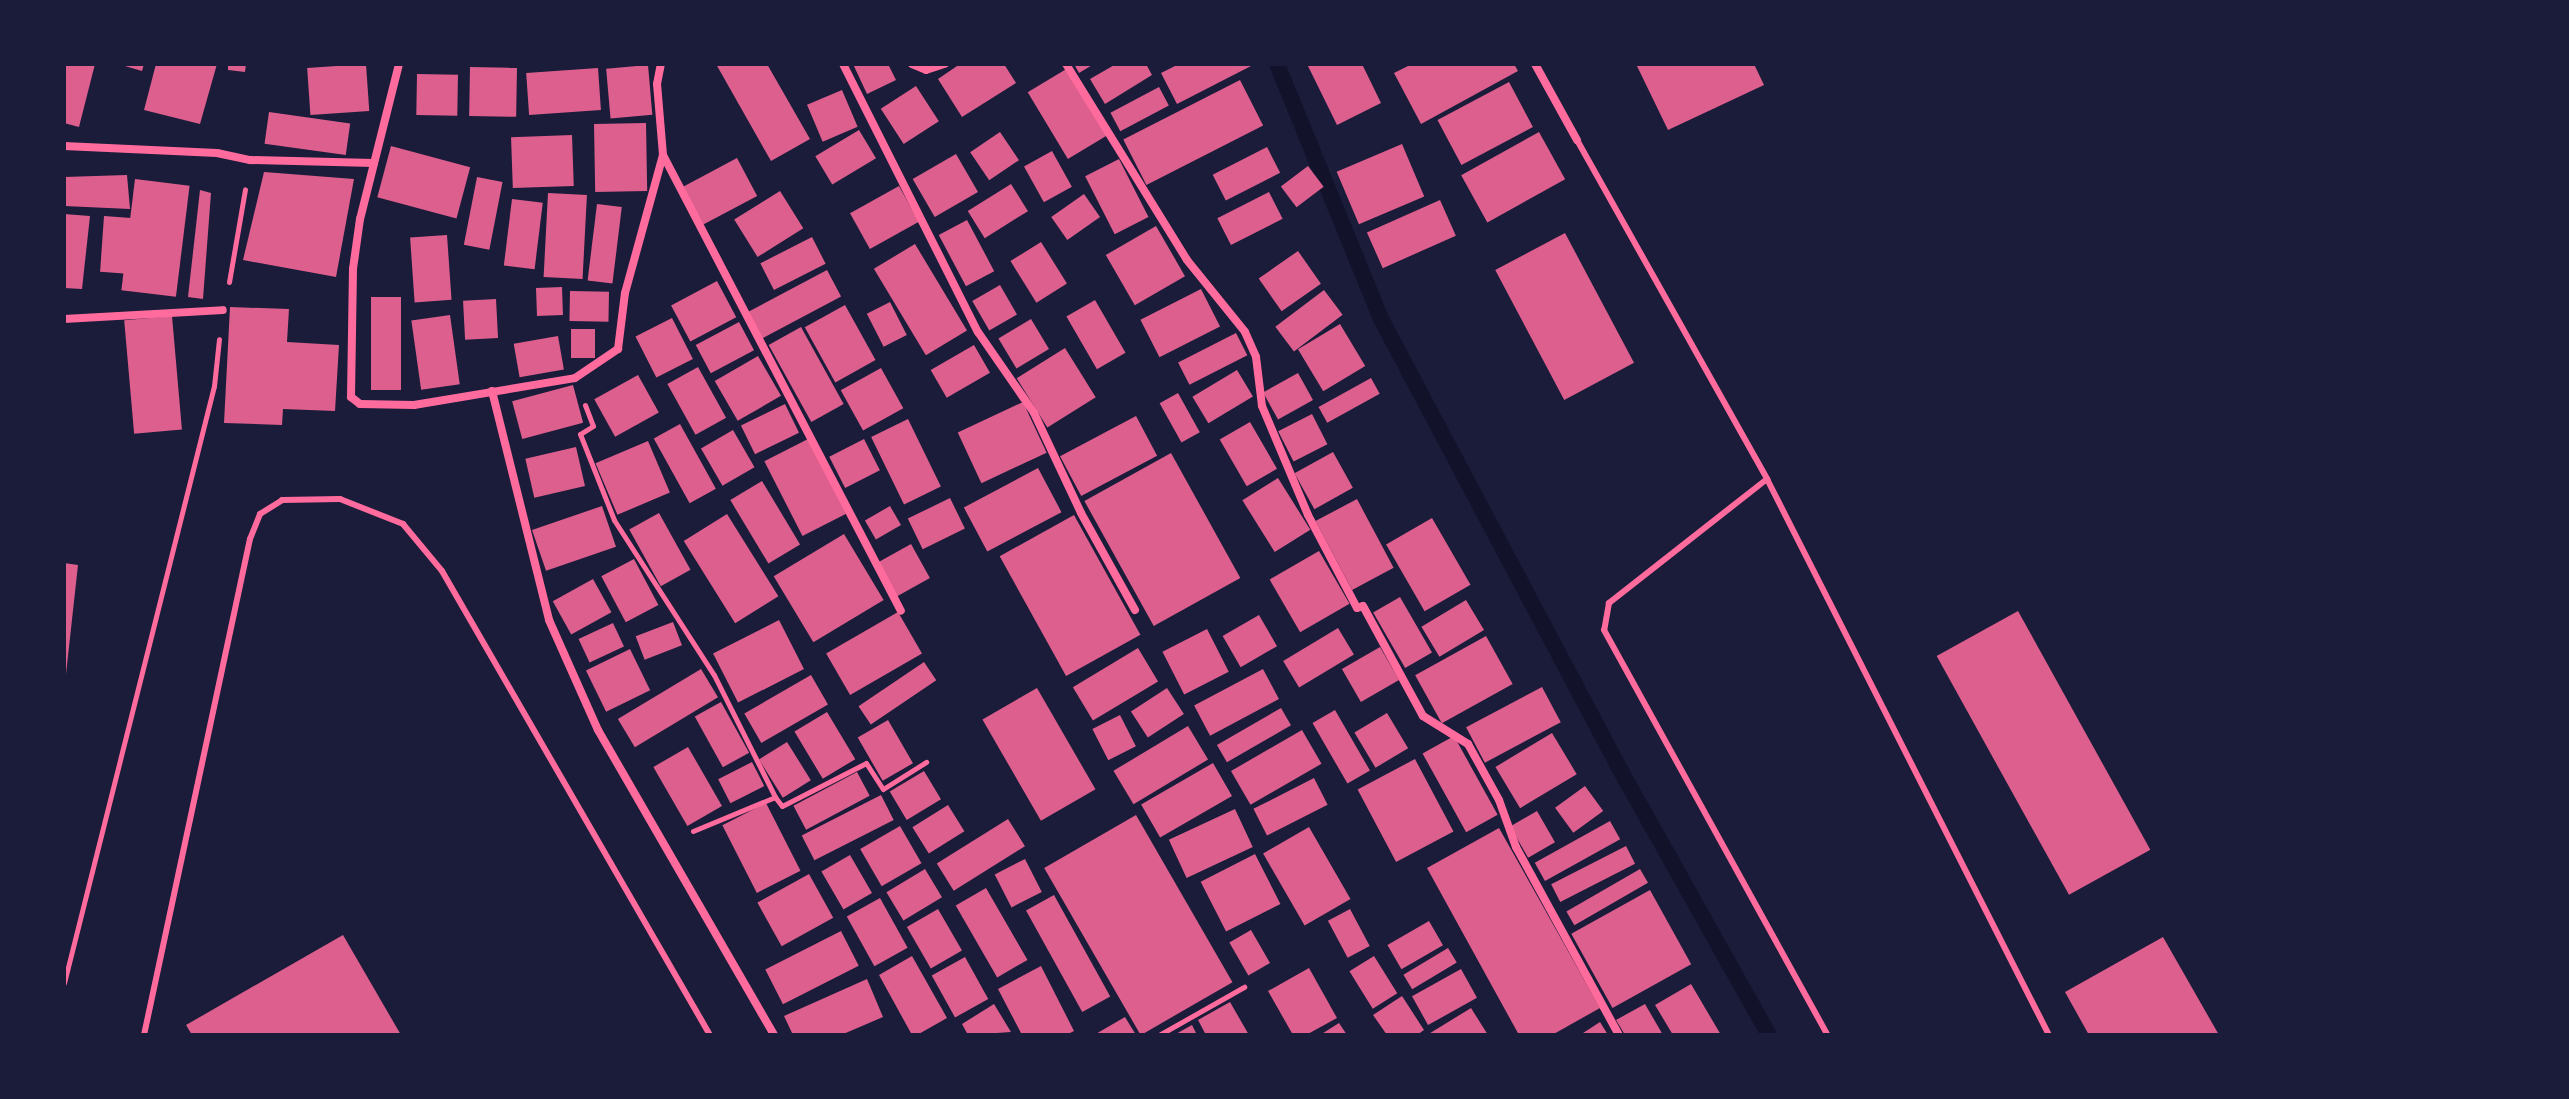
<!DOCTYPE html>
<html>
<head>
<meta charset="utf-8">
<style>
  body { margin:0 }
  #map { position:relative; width:2569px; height:1099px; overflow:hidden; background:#1b1b3a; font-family:"Alegreya Sans",sans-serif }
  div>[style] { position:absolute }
  .stream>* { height:16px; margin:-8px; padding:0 8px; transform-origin:8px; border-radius:8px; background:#12122b }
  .building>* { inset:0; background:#dd5f8e; transform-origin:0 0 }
  .path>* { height:5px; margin:-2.5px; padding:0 2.5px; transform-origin:2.5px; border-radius:2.5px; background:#ff6b9d }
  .service>* { height:6px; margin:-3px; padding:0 3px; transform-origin:3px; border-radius:3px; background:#ff6b9d }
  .minor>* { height:8px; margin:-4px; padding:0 4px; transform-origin:4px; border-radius:4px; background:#ff6b9d }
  span { translate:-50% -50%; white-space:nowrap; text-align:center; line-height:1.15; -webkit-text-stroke:6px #1b1b3a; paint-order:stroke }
  .frame { position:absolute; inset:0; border:66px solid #1b1b3a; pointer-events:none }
</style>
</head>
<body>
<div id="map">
  <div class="stream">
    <div style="left:1277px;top:64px;width:273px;rotate:67.8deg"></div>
    <div style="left:1380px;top:317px;width:516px;rotate:62.05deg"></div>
    <div style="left:1622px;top:773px;width:300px;rotate:60.7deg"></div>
  </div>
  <div class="building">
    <div style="clip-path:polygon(64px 64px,95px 64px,79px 127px,64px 123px)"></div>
    <div style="clip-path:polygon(118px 64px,144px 64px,142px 71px)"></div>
    <div style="clip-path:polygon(156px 64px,217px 64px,200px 124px,144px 110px)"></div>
    <div style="clip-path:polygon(228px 64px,246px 64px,245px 72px,228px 70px)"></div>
    <div style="left:366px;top:64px;width:47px;height:59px;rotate:86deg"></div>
    <div style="clip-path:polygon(716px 64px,767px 64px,810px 139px,771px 161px)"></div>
    <div style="clip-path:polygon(853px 64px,888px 64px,896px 80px,867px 94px)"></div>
    <div style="clip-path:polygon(960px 64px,1004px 64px,1016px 83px,962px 117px,938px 79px)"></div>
    <div style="clip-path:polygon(1074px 64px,1094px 64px,1079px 73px)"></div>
    <div style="clip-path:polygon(1116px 64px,1146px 64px,1152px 75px,1105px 104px,1090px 79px)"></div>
    <div style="clip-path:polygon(1179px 64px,1250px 64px,1251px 66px,1177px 104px,1161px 73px)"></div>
    <div style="clip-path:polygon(1307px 64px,1362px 64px,1381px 103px,1337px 125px)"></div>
    <div style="clip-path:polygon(1412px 64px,1514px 64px,1518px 71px,1421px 124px,1394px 73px)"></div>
    <div style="clip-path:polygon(1636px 64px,1754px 64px,1764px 85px,1668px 130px)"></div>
    <div style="left:648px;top:65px;width:50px;height:42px;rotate:85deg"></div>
    <div style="left:470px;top:67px;width:47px;height:49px;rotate:1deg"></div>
    <div style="left:598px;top:68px;width:42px;height:72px;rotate:86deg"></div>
    <div style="left:1068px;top:68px;width:78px;height:47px;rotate:59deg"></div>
    <div style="left:417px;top:74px;width:41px;height:41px;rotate:1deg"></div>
    <div style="left:1240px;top:80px;width:51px;height:131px;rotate:63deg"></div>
    <div style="left:1509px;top:82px;width:51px;height:81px;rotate:62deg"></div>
    <div style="left:916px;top:86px;width:42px;height:42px;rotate:57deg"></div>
    <div style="left:1159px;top:87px;width:21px;height:55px;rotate:62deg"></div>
    <div style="left:842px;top:90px;width:40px;height:38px;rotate:67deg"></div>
    <div style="left:269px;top:112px;width:82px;height:32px;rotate:8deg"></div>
    <div style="left:646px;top:123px;width:68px;height:52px;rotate:89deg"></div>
    <div style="left:859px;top:130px;width:33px;height:51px;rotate:59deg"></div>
    <div style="left:1000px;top:132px;width:34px;height:36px;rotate:56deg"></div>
    <div style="left:1539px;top:132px;width:54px;height:89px;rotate:61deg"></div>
    <div style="left:572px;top:135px;width:51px;height:61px;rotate:88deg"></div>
    <div style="left:1402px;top:144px;width:57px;height:71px;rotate:67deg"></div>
    <div style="left:391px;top:146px;width:82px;height:53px;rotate:15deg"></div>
    <div style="left:1267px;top:147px;width:29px;height:61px;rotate:63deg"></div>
    <div style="left:1052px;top:151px;width:41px;height:32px;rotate:61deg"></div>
    <div style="left:956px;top:154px;width:44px;height:50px;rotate:60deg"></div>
    <div style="left:737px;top:158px;width:43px;height:61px;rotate:62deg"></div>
    <div style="left:1119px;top:159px;width:65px;height:38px;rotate:63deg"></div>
    <div style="left:1308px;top:166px;width:26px;height:34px;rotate:53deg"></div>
    <div style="clip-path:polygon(264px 172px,354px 179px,336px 277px,243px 260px)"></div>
    <div style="clip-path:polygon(127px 175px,130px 209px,64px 206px,64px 177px)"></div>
    <div style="left:477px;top:177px;width:26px;height:69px;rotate:11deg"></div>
    <div style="left:135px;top:179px;width:55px;height:112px;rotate:7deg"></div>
    <div style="left:1011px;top:184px;width:32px;height:51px;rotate:58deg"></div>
    <div style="left:899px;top:186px;width:41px;height:56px;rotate:61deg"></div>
    <div style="clip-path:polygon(200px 190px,211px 193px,203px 299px,188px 297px)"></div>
    <div style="left:780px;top:191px;width:44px;height:54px;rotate:58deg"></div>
    <div style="left:1269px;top:192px;width:30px;height:58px;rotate:63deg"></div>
    <div style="left:548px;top:193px;width:39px;height:84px;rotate:3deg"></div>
    <div style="left:1084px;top:194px;width:28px;height:40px;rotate:55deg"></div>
    <div style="left:512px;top:199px;width:31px;height:67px;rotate:7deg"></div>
    <div style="left:1440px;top:200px;width:39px;height:80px;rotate:66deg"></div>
    <div style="left:597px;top:204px;width:25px;height:77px;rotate:7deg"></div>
    <div style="clip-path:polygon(64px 214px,90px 216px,82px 289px,64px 288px)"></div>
    <div style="left:104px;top:216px;width:27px;height:56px;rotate:4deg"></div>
    <div style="left:967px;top:220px;width:58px;height:32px;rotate:62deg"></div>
    <div style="left:1156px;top:226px;width:58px;height:58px;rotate:60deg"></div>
    <div style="left:1565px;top:233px;width:147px;height:79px;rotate:62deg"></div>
    <div style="left:447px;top:235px;width:65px;height:37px;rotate:86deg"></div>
    <div style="left:812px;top:237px;width:30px;height:58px;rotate:63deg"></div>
    <div style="left:1041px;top:242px;width:49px;height:36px;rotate:58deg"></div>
    <div style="left:915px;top:244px;width:101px;height:48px;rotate:59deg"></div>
    <div style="left:1298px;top:251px;width:40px;height:48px;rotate:55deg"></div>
    <div style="left:827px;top:270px;width:30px;height:89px;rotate:62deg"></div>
    <div style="left:717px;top:281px;width:41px;height:52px;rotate:62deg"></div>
    <div style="left:1000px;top:285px;width:34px;height:32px;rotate:60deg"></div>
    <div style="left:562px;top:287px;width:28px;height:26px;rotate:88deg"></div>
    <div style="left:1201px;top:289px;width:42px;height:68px;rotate:63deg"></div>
    <div style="left:1324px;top:290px;width:31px;height:61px;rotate:53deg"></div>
    <div style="left:570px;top:291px;width:39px;height:30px;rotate:1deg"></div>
    <div style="left:371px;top:297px;width:30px;height:93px"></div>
    <div style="left:496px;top:299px;width:39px;height:33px;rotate:87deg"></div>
    <div style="left:1095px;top:300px;width:61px;height:33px;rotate:60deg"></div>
    <div style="left:890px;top:302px;width:37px;height:26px;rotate:63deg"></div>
    <div style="left:845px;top:305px;width:63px;height:46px;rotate:61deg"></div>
    <div style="clip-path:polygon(230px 307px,289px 309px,287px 342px,339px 345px,335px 411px,283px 409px,282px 425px,224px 423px)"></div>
    <div style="left:450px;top:315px;width:70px;height:39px;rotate:82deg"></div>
    <div style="left:172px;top:316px;width:114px;height:48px;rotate:85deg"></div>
    <div style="left:672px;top:318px;width:46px;height:41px;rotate:63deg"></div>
    <div style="left:1031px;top:319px;width:35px;height:38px;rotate:59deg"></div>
    <div style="left:739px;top:322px;width:32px;height:49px;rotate:62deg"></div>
    <div style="left:1340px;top:324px;width:49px;height:49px;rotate:59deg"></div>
    <div style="left:801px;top:327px;width:88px;height:37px;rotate:61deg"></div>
    <div style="left:571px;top:329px;width:24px;height:29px"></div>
    <div style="left:1236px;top:333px;width:25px;height:65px;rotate:63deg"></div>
    <div style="left:558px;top:336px;width:34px;height:45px;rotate:80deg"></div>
    <div style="left:974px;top:345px;width:32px;height:50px;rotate:60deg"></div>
    <div style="left:1065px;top:348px;width:58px;height:57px;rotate:58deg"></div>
    <div style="left:758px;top:356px;width:46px;height:50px;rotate:60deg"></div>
    <div style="left:698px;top:367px;width:58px;height:35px;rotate:61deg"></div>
    <div style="left:881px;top:368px;width:46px;height:46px;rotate:61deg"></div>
    <div style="left:1237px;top:370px;width:31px;height:52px;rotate:59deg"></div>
    <div style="left:1298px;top:373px;width:31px;height:40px;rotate:61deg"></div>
    <div style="left:638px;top:375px;width:43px;height:50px;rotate:61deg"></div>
    <div style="left:1371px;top:378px;width:18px;height:60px;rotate:61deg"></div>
    <div style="left:573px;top:385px;width:39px;height:63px;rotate:75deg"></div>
    <div style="left:1178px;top:393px;width:45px;height:21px;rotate:61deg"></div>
    <div style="left:1023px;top:402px;width:56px;height:72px;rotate:65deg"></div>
    <div style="left:785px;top:404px;width:32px;height:49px;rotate:64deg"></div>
    <div style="left:1312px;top:414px;width:34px;height:38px;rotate:63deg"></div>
    <div style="left:1136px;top:416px;width:45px;height:86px;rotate:62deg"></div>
    <div style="left:908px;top:419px;width:75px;height:41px;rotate:64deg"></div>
    <div style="left:1250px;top:422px;width:54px;height:35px;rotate:60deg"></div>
    <div style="left:680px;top:424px;width:74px;height:30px;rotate:61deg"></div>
    <div style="left:733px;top:430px;width:43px;height:37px;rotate:60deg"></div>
    <div style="left:808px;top:439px;width:84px;height:49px;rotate:63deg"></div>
    <div style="left:864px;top:439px;width:35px;height:39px;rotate:63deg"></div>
    <div style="left:648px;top:441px;width:56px;height:57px;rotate:67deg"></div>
    <div style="left:576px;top:447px;width:40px;height:52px;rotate:77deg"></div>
    <div style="left:1333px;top:452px;width:41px;height:44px;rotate:61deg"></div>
    <div style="left:1171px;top:453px;width:143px;height:99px;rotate:61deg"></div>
    <div style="left:1038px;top:468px;width:50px;height:84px;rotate:62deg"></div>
    <div style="left:1278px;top:478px;width:61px;height:42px;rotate:58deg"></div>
    <div style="left:762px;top:481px;width:74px;height:37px;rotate:59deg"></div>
    <div style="left:950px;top:498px;width:34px;height:47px;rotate:64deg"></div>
    <div style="left:1357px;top:499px;width:78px;height:47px;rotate:62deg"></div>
    <div style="left:602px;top:506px;width:43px;height:74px;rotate:71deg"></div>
    <div style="left:890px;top:506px;width:22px;height:29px;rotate:60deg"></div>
    <div style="left:659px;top:513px;width:65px;height:34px;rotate:61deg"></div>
    <div style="left:727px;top:514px;width:97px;height:51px;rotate:58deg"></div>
    <div style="left:1074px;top:515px;width:137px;height:85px;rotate:61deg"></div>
    <div style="left:1432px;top:518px;width:77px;height:53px;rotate:60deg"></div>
    <div style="left:844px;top:534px;width:77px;height:82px;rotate:59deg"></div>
    <div style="left:911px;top:544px;width:39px;height:40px;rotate:61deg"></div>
    <div style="left:1319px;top:551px;width:61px;height:57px;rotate:60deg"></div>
    <div style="left:634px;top:559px;width:52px;height:37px;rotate:62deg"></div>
    <div style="clip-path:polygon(64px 563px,78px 565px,66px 674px,64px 674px)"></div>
    <div style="left:593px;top:579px;width:38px;height:46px;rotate:61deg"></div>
    <div style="left:1400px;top:597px;width:64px;height:31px;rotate:60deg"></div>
    <div style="left:1466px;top:600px;width:35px;height:52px;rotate:59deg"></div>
    <div style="left:2018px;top:611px;width:273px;height:93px;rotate:61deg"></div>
    <div style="left:898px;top:612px;width:48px;height:83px;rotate:60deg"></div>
    <div style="left:1259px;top:615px;width:36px;height:42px;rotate:60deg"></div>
    <div style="left:779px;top:620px;width:55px;height:74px;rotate:63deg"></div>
    <div style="left:673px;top:622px;width:25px;height:40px;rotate:69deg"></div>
    <div style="left:613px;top:623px;width:26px;height:38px;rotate:65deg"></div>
    <div style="left:1338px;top:628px;width:31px;height:64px;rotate:59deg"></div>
    <div style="left:1207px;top:629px;width:48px;height:50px;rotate:63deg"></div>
    <div style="left:1486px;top:636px;width:55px;height:81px;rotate:61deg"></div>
    <div style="left:1380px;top:647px;width:38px;height:44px;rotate:60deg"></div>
    <div style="left:1138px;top:648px;width:39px;height:76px;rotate:59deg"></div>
    <div style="left:630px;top:649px;width:46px;height:49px;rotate:64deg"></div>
    <div style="left:924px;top:662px;width:22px;height:79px;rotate:56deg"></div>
    <div style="left:701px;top:669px;width:33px;height:97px;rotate:59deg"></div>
    <div style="left:1263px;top:669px;width:34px;height:78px;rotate:62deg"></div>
    <div style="left:811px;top:675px;width:34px;height:77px;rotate:60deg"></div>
    <div style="left:1542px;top:687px;width:40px;height:86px;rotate:62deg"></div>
    <div style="left:1037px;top:688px;width:117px;height:63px;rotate:60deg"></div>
    <div style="left:1167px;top:688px;width:31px;height:43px;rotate:57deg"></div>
    <div style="left:721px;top:702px;width:58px;height:30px;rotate:61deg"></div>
    <div style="left:1281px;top:708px;width:20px;height:74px;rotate:60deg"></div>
    <div style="left:1335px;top:710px;width:70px;height:26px;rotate:60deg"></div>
    <div style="left:827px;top:712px;width:55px;height:38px;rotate:59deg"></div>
    <div style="left:1387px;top:713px;width:41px;height:38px;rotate:59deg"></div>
    <div style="left:1120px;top:715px;width:35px;height:31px;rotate:63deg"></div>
    <div style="left:888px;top:720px;width:50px;height:35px;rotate:60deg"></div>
    <div style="left:1188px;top:726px;width:39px;height:87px;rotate:59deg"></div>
    <div style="left:1302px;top:730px;width:39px;height:82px;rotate:60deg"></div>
    <div style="left:1552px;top:733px;width:48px;height:66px;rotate:59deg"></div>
    <div style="left:1454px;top:736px;width:90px;height:36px;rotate:61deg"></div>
    <div style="left:787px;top:742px;width:45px;height:33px;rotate:58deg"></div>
    <div style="left:688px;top:747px;width:68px;height:40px;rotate:60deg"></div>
    <div style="left:1415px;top:759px;width:82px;height:65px;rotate:62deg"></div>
    <div style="left:752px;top:762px;width:27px;height:38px;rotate:63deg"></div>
    <div style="left:1213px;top:763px;width:38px;height:83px;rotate:60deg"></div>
    <div style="left:924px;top:771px;width:33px;height:40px;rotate:59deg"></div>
    <div style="left:857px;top:772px;width:27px;height:72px;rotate:62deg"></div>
    <div style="left:1314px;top:778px;width:30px;height:68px;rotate:63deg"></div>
    <div style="left:1585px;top:786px;width:31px;height:37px;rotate:54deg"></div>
    <div style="left:881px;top:795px;width:28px;height:89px;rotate:63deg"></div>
    <div style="left:766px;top:803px;width:76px;height:49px;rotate:63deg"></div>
    <div style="left:948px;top:805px;width:31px;height:42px;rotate:58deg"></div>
    <div style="left:1235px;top:809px;width:42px;height:73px;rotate:65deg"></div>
    <div style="left:1537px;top:811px;width:36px;height:31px;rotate:60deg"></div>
    <div style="left:1136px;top:815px;width:193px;height:106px;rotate:60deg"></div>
    <div style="left:1008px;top:819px;width:32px;height:84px;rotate:58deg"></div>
    <div style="left:1610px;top:821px;width:21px;height:86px;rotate:61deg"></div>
    <div style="left:900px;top:826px;width:43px;height:46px;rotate:60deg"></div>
    <div style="left:1309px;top:827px;width:83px;height:53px;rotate:60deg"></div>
    <div style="clip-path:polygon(1499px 828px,1600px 1008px,1552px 1035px,1519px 1035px,1427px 868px)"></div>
    <div style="left:1626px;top:846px;width:20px;height:84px;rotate:63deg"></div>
    <div style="left:1255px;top:854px;width:56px;height:61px;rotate:63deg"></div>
    <div style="left:850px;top:855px;width:44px;height:33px;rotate:60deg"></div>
    <div style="left:1025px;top:859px;width:37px;height:34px;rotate:63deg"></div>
    <div style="left:925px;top:869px;width:33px;height:45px;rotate:59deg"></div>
    <div style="left:1640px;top:869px;width:16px;height:85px;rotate:60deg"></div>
    <div style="left:809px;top:874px;width:50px;height:59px;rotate:61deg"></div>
    <div style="left:986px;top:888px;width:83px;height:35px;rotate:60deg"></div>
    <div style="left:1650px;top:890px;width:85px;height:90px;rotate:61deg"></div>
    <div style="left:1054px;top:895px;width:116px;height:32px;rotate:61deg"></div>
    <div style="left:880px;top:898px;width:57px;height:38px;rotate:61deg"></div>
    <div style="left:938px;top:909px;width:48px;height:36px;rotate:60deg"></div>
    <div style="left:1350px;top:909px;width:42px;height:25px;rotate:62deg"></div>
    <div style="left:1429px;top:921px;width:28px;height:48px;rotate:60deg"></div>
    <div style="left:1251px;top:930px;width:38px;height:25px;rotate:60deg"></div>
    <div style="left:841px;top:931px;width:39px;height:85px;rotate:63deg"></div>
    <div style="clip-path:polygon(343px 935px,401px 1035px,192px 1035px,186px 1025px)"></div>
    <div style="clip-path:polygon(2163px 937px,2219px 1035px,2089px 1035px,2065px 992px)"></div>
    <div style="left:1448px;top:948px;width:17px;height:52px;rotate:59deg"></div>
    <div style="clip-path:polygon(912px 956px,947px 1018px,917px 1035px,912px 1035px,879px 975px)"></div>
    <div style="left:1374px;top:956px;width:44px;height:29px;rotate:58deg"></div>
    <div style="left:965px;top:957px;width:48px;height:38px;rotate:61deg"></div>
    <div style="clip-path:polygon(1041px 966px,1074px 1031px,1066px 1035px,1022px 1035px,998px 989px)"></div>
    <div style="clip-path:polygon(1309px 968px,1337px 1018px,1306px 1035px,1293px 1035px,1268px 991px)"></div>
    <div style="left:1461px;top:969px;width:33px;height:56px;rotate:61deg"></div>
    <div style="clip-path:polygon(867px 979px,883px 1017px,841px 1035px,793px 1035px,784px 1016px)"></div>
    <div style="clip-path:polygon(1691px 984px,1721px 1035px,1673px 1035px,1655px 1005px)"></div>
    <div style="clip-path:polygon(1402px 996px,1424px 1030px,1417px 1035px,1387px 1035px,1373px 1015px)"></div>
    <div style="clip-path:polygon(1230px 1002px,1249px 1035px,1206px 1035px,1198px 1020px)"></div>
    <div style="clip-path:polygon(994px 1004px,1011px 1032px,968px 1035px,962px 1024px)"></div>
    <div style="clip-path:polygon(1645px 1004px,1663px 1035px,1625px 1035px,1616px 1020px)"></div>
    <div style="clip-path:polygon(1471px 1008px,1488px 1035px,1427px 1035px)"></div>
    <div style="clip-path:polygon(1125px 1017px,1136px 1035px,1094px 1035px)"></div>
    <div style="clip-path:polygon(1600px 1022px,1608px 1035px,1580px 1035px)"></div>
    <div style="clip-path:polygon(1339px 1023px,1347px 1035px,1320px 1035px)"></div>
    <div style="clip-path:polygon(1192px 1025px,1197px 1035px,1174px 1035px)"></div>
  </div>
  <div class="path">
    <div style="left:229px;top:282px;width:94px;rotate:-80.2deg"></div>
    <div style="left:585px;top:405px;width:22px;rotate:69deg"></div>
    <div style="left:593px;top:426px;width:15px;rotate:148deg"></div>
    <div style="left:580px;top:434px;width:92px;rotate:68.4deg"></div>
    <div style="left:614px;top:520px;width:184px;rotate:57.2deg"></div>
    <div style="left:714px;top:675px;width:136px;rotate:63.4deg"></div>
    <div style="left:693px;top:831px;width:89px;rotate:-22.5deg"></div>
    <div style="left:775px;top:797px;width:11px;rotate:52deg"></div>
    <div style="left:782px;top:806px;width:94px;rotate:-27.1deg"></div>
    <div style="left:866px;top:763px;width:31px;rotate:57deg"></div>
    <div style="left:883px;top:789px;width:51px;rotate:-32.1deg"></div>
    <div style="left:64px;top:983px;width:616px;rotate:-75.9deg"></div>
    <div style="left:214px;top:386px;width:47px;rotate:-83.9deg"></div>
    <div style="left:1159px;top:1035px;width:98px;rotate:-29.5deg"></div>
  </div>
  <div class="service">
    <div style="left:1577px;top:140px;width:389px;rotate:60.7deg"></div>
    <div style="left:1767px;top:479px;width:623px;rotate:63.11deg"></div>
    <div style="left:1767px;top:479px;width:201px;rotate:141.9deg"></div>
    <div style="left:1609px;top:603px;width:27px;rotate:100deg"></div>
    <div style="left:1604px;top:630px;width:463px;rotate:61.1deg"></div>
    <div style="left:144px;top:1035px;width:507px;rotate:-77.94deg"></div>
    <div style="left:250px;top:539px;width:27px;rotate:-68deg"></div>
    <div style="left:260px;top:514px;width:26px;rotate:-32deg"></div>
    <div style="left:282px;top:500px;width:58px;rotate:-1deg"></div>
    <div style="left:340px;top:499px;width:68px;rotate:21.6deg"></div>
    <div style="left:403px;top:524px;width:61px;rotate:50.3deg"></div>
    <div style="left:442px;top:571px;width:536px;rotate:59.99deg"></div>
  </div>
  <div class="minor">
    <div style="left:399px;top:64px;width:160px;rotate:104.1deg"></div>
    <div style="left:360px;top:219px;width:50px;rotate:98deg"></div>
    <div style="left:353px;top:269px;width:128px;rotate:90.9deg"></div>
    <div style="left:351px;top:397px;width:11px;rotate:38deg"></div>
    <div style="left:360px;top:404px;width:54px;rotate:1.1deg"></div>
    <div style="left:414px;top:405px;width:163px;rotate:-9.5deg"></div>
    <div style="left:575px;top:378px;width:52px;rotate:-34deg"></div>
    <div style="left:618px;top:349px;width:56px;rotate:-82.9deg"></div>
    <div style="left:625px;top:293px;width:143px;rotate:-74.6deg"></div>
    <div style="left:663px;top:155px;width:71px;rotate:-94.8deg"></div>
    <div style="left:657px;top:84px;width:20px;rotate:-79deg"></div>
    <div style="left:843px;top:64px;width:300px;rotate:63.3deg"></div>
    <div style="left:978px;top:332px;width:98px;rotate:55.3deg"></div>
    <div style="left:1034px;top:413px;width:110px;rotate:64.8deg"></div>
    <div style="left:1081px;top:513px;width:111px;rotate:60.9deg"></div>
    <div style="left:912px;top:64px;width:15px;rotate:23deg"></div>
    <div style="left:926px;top:70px;width:20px;rotate:-18deg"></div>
    <div style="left:1066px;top:64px;width:230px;rotate:58.3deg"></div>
    <div style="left:1187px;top:260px;width:92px;rotate:51.1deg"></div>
    <div style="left:1245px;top:332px;width:27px;rotate:66deg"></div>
    <div style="left:1256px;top:357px;width:49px;rotate:83deg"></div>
    <div style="left:1262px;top:406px;width:118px;rotate:67.1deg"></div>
    <div style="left:1308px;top:515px;width:105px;rotate:62.2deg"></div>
    <div style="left:1357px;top:608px;width:6px;rotate:-18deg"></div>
    <div style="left:1363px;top:606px;width:125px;rotate:61.4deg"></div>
    <div style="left:1423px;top:716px;width:53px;rotate:31.9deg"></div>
    <div style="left:1468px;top:744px;width:64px;rotate:61deg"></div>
    <div style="left:1499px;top:800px;width:50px;rotate:70.1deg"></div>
    <div style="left:1516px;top:847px;width:214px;rotate:61.3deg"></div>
    <div style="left:1535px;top:64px;width:87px;rotate:61.1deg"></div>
    <div style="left:64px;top:146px;width:153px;rotate:2.6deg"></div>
    <div style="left:217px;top:153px;width:34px;rotate:12deg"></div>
    <div style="left:250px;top:160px;width:124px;rotate:1.4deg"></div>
    <div style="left:663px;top:155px;width:514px;rotate:62.44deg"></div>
    <div style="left:64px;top:319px;width:159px;rotate:-3.2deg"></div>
    <div style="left:492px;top:391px;width:236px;rotate:76deg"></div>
    <div style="left:549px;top:620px;width:120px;rotate:66deg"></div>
    <div style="left:598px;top:730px;width:352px;rotate:60deg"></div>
  </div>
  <div class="frame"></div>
</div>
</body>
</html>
